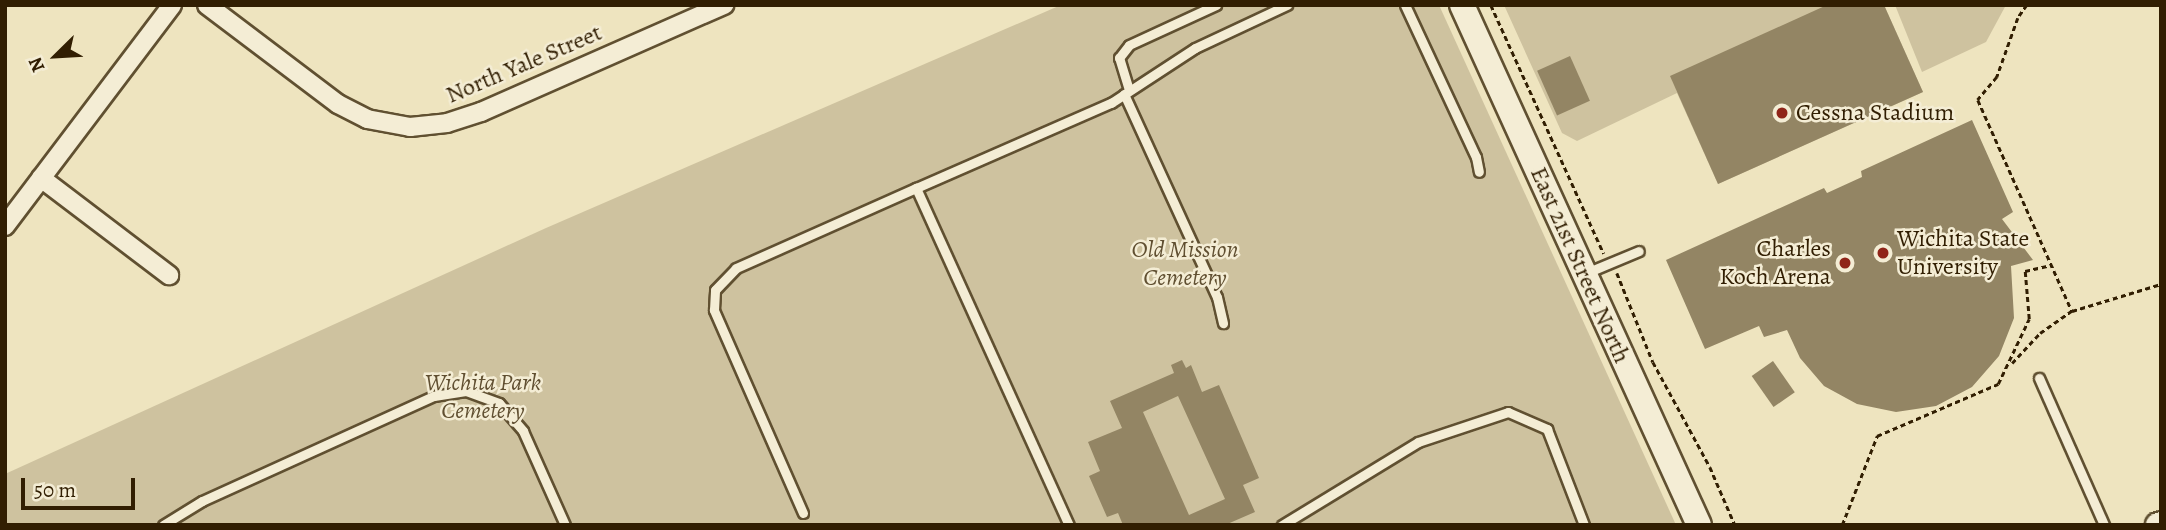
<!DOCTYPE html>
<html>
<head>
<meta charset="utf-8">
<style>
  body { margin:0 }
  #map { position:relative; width:2166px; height:530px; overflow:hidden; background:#eee4bf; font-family:Alegreya,serif }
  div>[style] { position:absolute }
  .green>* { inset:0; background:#cec29f }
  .building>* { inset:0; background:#938564; transform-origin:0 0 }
  .path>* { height:2.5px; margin-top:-1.25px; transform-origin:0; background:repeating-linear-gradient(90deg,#311e02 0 5px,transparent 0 8.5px) }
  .roads { filter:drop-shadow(2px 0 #605031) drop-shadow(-2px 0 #605031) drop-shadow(0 2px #605031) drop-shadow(0 -2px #605031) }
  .service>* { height:9px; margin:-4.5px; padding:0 4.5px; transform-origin:4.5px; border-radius:4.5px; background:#f4edd5 }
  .minor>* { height:18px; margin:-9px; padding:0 9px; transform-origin:9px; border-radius:9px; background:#f4edd5 }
  .secondary>* { height:24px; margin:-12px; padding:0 12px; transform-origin:12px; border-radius:12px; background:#f4edd5 }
  .dots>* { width:19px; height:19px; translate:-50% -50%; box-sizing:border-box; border:4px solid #f4edd5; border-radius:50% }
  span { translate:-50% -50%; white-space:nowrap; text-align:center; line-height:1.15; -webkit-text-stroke:5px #f4edd5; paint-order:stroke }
  .street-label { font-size:24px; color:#311e02 }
  .poi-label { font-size:24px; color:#311e02 }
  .left { translate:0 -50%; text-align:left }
  .right { translate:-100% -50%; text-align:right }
  .park-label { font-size:24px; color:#604f31; font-style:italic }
  .frame { position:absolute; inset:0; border:7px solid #311e02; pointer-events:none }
  .north { position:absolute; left:21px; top:21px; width:70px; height:70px; -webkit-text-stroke:5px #f4edd5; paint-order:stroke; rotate:246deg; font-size:19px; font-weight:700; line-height:28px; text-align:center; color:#311e02 }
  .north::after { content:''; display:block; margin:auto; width:24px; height:32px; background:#311e02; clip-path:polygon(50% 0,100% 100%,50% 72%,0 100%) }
  .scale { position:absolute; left:21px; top:478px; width:114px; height:32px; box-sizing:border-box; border:4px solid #311e02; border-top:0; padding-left:9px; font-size:21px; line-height:24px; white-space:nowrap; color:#311e02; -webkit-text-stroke:5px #f4edd5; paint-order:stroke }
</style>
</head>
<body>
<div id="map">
  <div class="green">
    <div style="clip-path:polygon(1061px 5px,1439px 5px,1676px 525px,5px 525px,5px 474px,546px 228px)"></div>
    <div style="clip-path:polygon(1504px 5px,1884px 5px,1923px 92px,1718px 184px,1677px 93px,1577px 141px,1562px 133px)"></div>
    <div style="clip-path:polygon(1895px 5px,2006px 5px,1986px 42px,1922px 72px)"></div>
  </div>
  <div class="building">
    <div style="clip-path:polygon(1827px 5px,1884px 5px,1923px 92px,1718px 184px,1670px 76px)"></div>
    <div style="left:1570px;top:56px;width:49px;height:36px;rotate:66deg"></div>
    <div style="clip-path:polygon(1972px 120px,2013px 212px,2002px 219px,2033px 260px,2011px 266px,2014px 318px,1999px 356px,1972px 387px,1936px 406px,1896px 412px,1857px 404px,1824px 386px,1800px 358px,1787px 330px,1764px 337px,1759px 326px,1705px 349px,1666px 260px,1824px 188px,1827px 193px,1862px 177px,1861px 171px)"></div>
    <div style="clip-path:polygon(evenodd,1182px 360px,1186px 368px,1191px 365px,1202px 392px,1219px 385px,1259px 478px,1243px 485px,1255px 512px,1225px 525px,1123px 525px,1118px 513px,1107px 517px,1089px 476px,1100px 471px,1088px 442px,1122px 428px,1110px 401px,1174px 373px,1171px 365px,1182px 360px,1178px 396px,1225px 499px,1189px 515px,1143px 412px,1178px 396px)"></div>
    <div style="left:1773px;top:361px;width:38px;height:26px;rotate:55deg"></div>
  </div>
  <div class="path">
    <div style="left:1491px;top:5px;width:273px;rotate:65.6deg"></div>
    <div style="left:2027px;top:5px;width:16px;rotate:125deg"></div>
    <div style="left:2018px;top:18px;width:63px;rotate:109.6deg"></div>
    <div style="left:1997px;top:77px;width:30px;rotate:130deg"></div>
    <div style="left:1978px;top:100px;width:231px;rotate:66deg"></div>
    <div style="left:2072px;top:311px;width:93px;rotate:-16.9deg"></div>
    <div style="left:1617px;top:273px;width:96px;rotate:68deg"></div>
    <div style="left:1653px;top:362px;width:119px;rotate:61.5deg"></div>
    <div style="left:1710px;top:467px;width:63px;rotate:66.7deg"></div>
    <div style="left:2012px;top:363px;width:41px;rotate:-47deg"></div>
    <div style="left:2040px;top:333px;width:39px;rotate:-35deg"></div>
    <div style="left:1842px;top:525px;width:96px;rotate:-68.5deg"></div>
    <div style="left:1877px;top:436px;width:132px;rotate:-23.3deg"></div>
    <div style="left:1998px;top:384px;width:72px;rotate:-64.5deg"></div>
    <div style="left:2029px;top:319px;width:48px;rotate:-94.8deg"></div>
    <div style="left:2025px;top:271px;width:27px;rotate:-13deg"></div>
  </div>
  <div class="roads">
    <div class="service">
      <div style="left:1405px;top:5px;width:168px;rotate:65deg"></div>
      <div style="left:1476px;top:157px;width:15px;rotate:79deg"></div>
      <div style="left:1129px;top:90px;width:34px;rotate:-107deg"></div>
      <div style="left:1119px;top:58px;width:16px;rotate:-52deg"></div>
      <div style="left:1129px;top:45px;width:96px;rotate:-24.7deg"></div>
      <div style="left:1124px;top:94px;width:223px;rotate:65.4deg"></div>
      <div style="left:1217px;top:297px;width:27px;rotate:77deg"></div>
      <div style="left:916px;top:188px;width:213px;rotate:-23.6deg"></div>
      <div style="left:1111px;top:103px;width:100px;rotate:-33.2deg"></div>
      <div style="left:1195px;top:48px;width:102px;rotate:-25.1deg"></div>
      <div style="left:1586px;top:273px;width:57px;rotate:-22.5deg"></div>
      <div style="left:2039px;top:378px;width:161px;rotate:66.1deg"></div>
      <div style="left:803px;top:513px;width:222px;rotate:-113.7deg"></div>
      <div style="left:714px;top:310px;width:20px;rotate:-87deg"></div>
      <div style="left:715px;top:290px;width:30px;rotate:-46deg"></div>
      <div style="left:736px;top:268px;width:197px;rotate:-24deg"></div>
      <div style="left:916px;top:188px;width:370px;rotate:65.6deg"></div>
      <div style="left:163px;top:525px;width:46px;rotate:-31.6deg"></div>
      <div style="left:202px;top:501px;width:255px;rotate:-24.4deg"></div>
      <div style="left:434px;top:396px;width:32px;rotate:-9deg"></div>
      <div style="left:466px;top:391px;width:35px;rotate:20deg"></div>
      <div style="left:499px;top:403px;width:37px;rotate:49deg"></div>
      <div style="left:523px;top:431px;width:103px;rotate:65.9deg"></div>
      <div style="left:1282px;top:525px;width:159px;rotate:-31.4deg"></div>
      <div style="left:1418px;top:442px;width:95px;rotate:-18.4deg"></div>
      <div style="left:1508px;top:412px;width:43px;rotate:23.6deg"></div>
      <div style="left:1547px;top:429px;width:103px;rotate:68.9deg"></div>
    </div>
    <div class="minor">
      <div style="left:207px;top:5px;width:164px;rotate:37.1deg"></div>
      <div style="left:338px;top:104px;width:33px;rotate:27deg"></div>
      <div style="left:367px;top:119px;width:44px;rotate:10.5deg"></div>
      <div style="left:410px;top:127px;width:37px;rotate:-6deg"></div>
      <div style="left:447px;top:123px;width:36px;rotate:-18deg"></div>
      <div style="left:481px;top:112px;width:266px;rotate:-23.8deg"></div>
      <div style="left:41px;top:178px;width:161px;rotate:37.2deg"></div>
      <div style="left:5px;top:226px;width:277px;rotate:-52.9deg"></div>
    </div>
    <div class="secondary">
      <div style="left:1462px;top:5px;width:571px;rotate:65.5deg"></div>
      <div style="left:2158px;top:525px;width:3px;rotate:-18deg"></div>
    </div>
  </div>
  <div class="dots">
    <div style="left:1782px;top:113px;background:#8f2418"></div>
    <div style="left:1883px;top:253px;background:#8f2418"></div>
    <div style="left:1845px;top:263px;background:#8f2418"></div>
  </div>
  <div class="street-label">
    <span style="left:524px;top:64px;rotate:-23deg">North Yale Street</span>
    <span style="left:1580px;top:265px;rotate:66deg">East 21st Street North</span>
  </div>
  <div class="poi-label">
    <span class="left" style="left:1796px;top:113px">Cessna Stadium</span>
    <span class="left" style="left:1897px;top:253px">Wichita State<br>University</span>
    <span class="right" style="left:1831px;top:263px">Charles<br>Koch Arena</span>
  </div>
  <div class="park-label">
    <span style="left:1185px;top:264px">Old Mission<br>Cemetery</span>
    <span style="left:483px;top:397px">Wichita Park<br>Cemetery</span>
  </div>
  <div class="frame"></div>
  <div class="north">N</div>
  <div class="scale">50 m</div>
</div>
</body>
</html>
